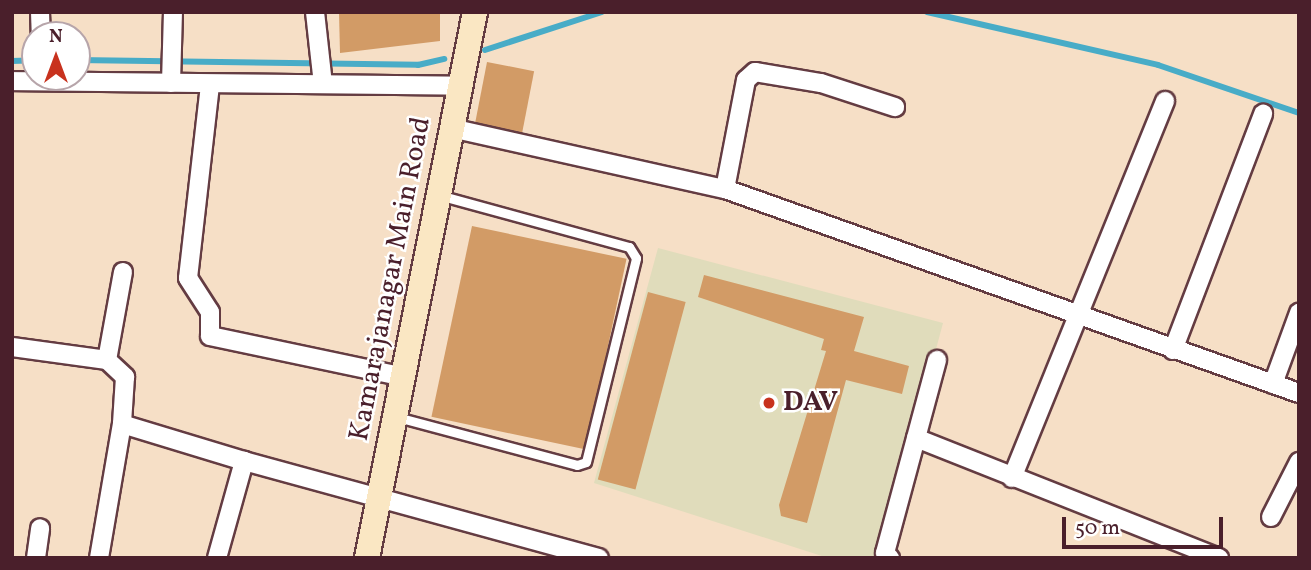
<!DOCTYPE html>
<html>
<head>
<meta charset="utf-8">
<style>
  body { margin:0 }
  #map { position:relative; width:1311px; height:570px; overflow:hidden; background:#f6dfc6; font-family:Vollkorn,serif }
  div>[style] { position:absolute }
  .built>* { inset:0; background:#e0dcbb }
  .stream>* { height:6px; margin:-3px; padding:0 3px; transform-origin:3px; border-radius:3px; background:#48acc7 }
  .building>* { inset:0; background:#d29b66; transform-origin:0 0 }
  .roads { filter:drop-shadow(2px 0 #643c42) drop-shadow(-2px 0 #643c42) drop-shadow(0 2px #643c42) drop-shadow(0 -2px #643c42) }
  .lane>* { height:9px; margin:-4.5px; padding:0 4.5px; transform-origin:4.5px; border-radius:4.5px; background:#fff }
  .street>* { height:18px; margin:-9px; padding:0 9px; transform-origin:9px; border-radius:9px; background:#fff }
  .secondary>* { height:24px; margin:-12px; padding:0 12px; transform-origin:12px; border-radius:12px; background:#fae7c3 }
  .dots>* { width:19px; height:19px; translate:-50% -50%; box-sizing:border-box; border:4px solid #fff; border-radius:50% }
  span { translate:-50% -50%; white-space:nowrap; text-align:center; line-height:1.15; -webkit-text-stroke:5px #fff; paint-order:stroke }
  .street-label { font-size:28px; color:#4a1f2b }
  .poi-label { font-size:28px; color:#4a1f2b; font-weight:700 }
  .left { translate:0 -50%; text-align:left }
  .frame { position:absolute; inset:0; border:14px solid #4a1f2b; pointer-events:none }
  .north { position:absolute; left:21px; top:21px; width:70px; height:70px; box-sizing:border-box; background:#fff; border:2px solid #b7a5aa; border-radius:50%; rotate:0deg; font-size:19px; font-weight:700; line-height:28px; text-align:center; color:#4a1f2b }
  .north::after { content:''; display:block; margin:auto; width:24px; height:32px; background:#c8321e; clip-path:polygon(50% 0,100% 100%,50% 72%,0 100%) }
  .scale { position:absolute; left:1062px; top:517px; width:161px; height:32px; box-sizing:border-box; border:4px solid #4a1f2b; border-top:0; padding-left:9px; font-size:21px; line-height:24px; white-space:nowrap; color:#4a1f2b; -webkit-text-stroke:5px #fff; paint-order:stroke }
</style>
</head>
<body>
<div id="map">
  <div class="built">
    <div style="clip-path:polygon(658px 248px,943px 323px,880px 558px,828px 558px,594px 483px)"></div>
  </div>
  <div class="stream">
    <div style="left:927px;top:12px;width:237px;rotate:12.9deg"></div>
    <div style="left:1158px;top:65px;width:149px;rotate:18.8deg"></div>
    <div style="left:485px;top:50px;width:123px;rotate:-18deg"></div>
    <div style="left:77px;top:60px;width:341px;rotate:0.8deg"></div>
    <div style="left:418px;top:65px;width:27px;rotate:-13deg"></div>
    <div style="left:12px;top:61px;width:23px;rotate:-2deg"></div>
  </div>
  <div class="building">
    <div style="clip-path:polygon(339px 12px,440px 12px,440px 41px,340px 53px)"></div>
    <div style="left:487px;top:62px;width:48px;height:65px;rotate:11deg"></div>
    <div style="left:472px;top:226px;width:158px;height:195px;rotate:12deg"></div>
    <div style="clip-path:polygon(704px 275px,864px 317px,854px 351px,909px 366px,902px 394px,846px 380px,807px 523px,781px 516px,779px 505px,826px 351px,821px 350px,824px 339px,698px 297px)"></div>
    <div style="left:648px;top:292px;width:39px;height:194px;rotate:15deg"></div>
  </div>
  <div class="roads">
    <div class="lane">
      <div style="left:397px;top:417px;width:186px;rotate:14.9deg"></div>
      <div style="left:577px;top:465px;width:9px;rotate:-18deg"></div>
      <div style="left:586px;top:462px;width:210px;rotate:-76.2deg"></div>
      <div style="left:636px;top:258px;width:13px;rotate:-122deg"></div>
      <div style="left:629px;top:247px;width:194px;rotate:-164.7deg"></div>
    </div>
    <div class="street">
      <div style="left:40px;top:12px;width:23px;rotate:88deg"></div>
      <div style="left:315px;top:12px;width:72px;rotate:83.7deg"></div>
      <div style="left:12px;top:81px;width:447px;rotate:0.6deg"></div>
      <div style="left:171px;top:83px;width:71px;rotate:-88.4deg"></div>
      <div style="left:210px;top:85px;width:194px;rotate:96.5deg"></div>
      <div style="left:188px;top:278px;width:40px;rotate:57.1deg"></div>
      <div style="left:210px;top:312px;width:24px;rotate:90deg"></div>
      <div style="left:210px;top:336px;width:194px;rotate:11.9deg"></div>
      <div style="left:451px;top:128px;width:281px;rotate:12.6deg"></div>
      <div style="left:725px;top:189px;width:609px;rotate:19.57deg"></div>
      <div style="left:725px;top:189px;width:111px;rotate:-79.1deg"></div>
      <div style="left:746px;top:80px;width:12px;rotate:-42deg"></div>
      <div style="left:755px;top:72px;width:67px;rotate:9.5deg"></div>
      <div style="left:821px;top:83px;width:78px;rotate:18deg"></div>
      <div style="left:123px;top:272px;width:89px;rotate:100.3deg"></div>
      <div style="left:107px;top:360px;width:25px;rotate:43deg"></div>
      <div style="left:125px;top:377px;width:47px;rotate:93.7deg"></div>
      <div style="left:122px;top:424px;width:127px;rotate:16.9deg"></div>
      <div style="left:12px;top:347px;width:96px;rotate:7.8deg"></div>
      <div style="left:1173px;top:350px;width:253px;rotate:-69.1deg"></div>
      <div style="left:1273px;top:384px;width:76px;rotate:-69.9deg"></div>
      <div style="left:916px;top:438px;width:326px;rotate:21.6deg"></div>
      <div style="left:1012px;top:478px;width:407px;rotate:-67.9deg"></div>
      <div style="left:1271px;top:517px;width:62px;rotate:-63deg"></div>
      <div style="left:36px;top:558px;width:30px;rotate:-82deg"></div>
      <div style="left:99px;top:558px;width:136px;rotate:-80.3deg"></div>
      <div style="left:217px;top:558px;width:101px;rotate:-74.4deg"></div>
      <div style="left:244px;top:461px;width:368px;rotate:15.3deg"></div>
      <div style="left:890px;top:558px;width:7px;rotate:-135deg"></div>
      <div style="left:885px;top:553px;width:200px;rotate:-74.9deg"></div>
    </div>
    <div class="secondary">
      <div style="left:367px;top:558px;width:557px;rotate:-78.81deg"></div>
    </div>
  </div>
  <div class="dots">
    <div style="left:769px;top:403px;background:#c8321e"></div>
  </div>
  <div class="street-label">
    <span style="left:391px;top:279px;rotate:-79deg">Kamarajanagar Main Road</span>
  </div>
  <div class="poi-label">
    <span class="left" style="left:783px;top:403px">DAV</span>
  </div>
  <div class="frame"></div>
  <div class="north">N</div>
  <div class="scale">50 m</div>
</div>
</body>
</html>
